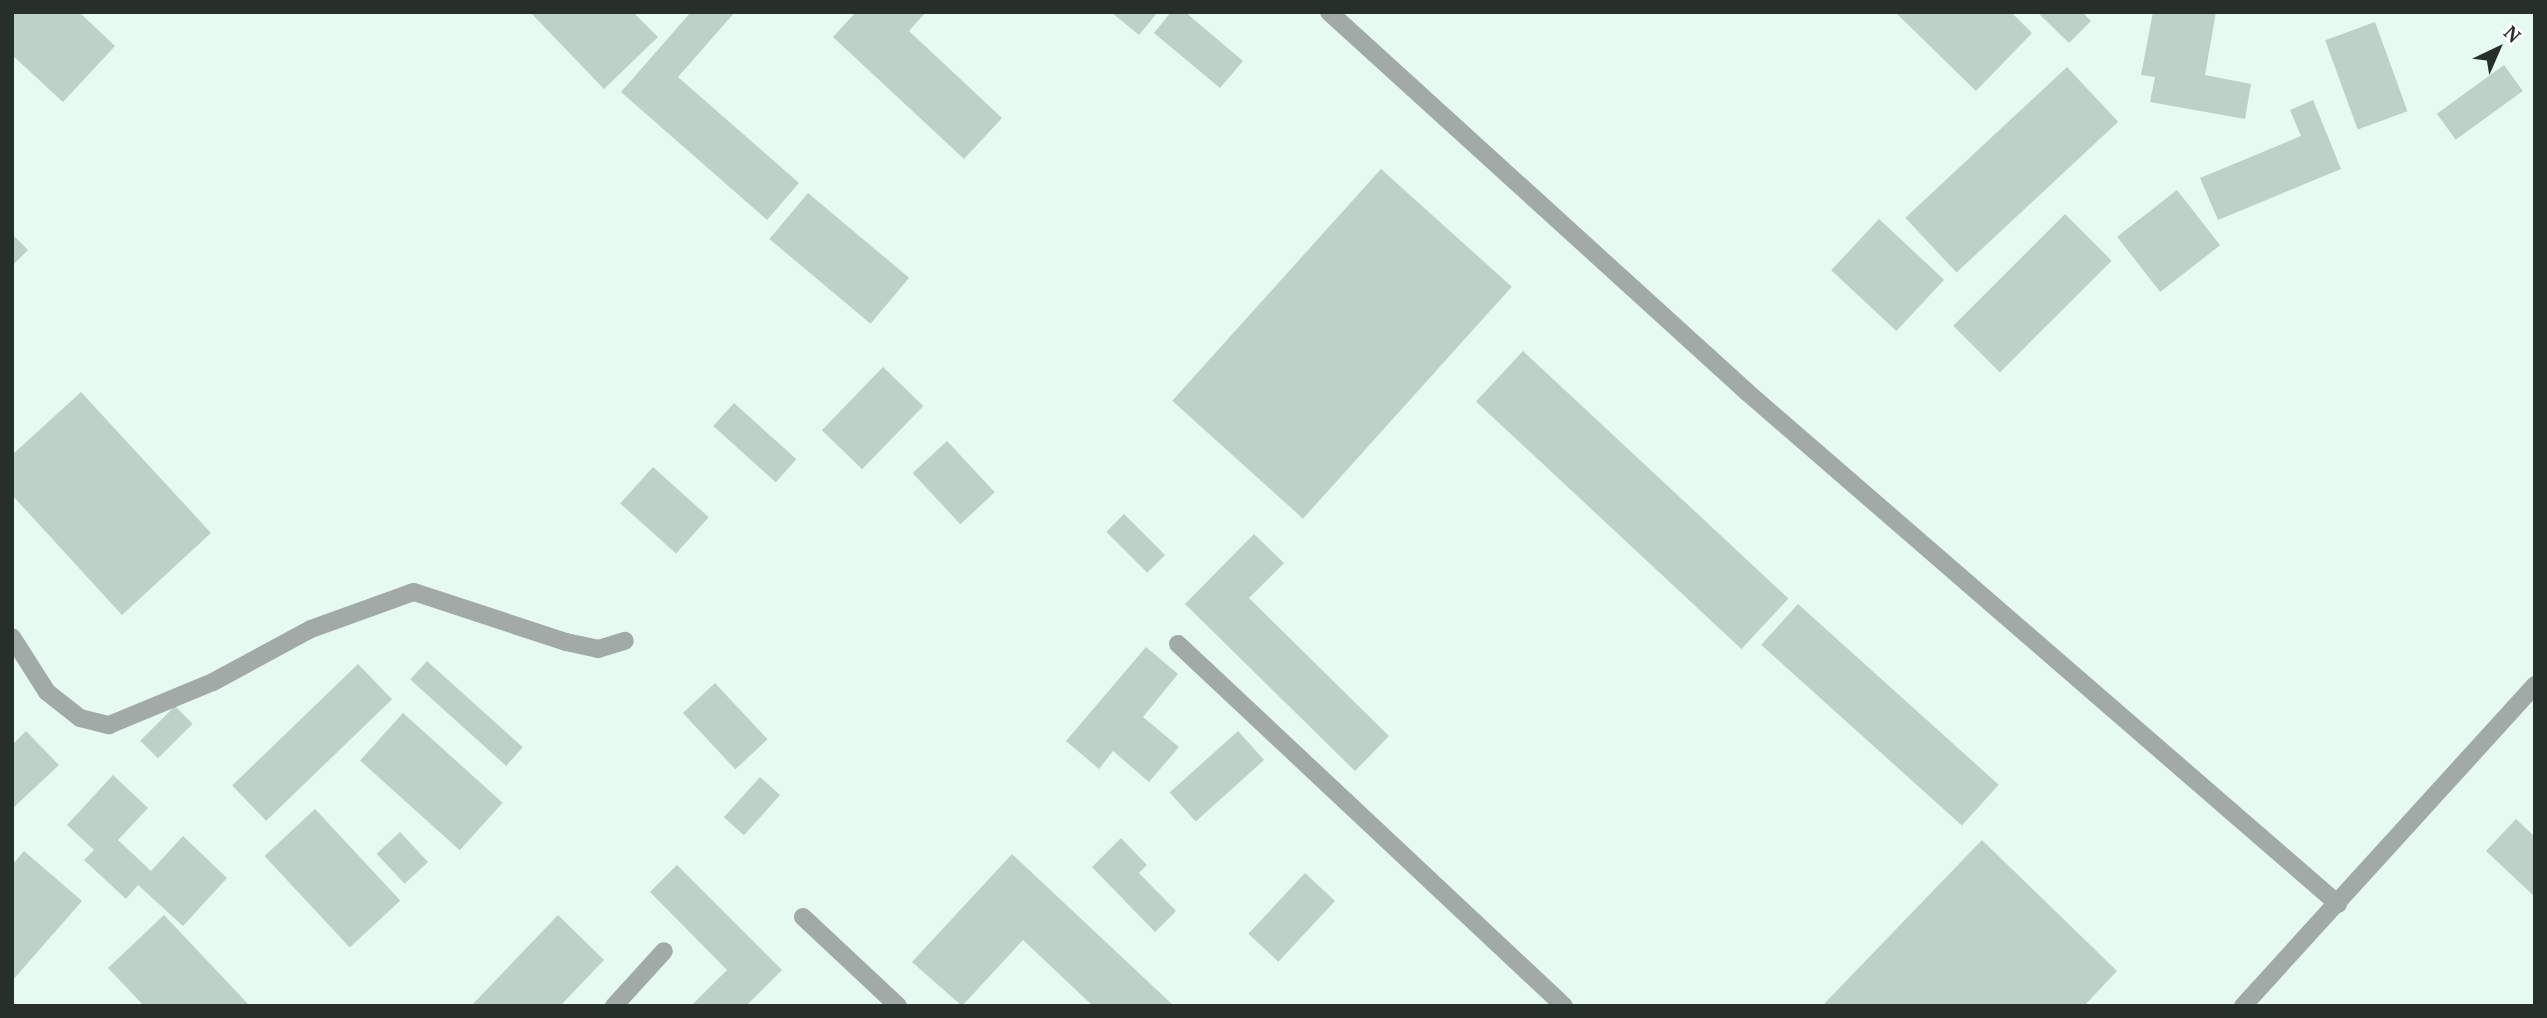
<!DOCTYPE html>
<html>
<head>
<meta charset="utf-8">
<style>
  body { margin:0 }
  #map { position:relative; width:2547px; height:1018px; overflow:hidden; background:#e6faf1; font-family:"PT Serif",serif }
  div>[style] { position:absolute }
  .building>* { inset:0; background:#bdd1c8; transform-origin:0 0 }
  .minor>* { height:18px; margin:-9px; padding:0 9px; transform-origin:9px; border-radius:9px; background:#a1aaa6 }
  span { translate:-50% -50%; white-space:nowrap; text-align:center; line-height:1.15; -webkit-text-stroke:6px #fff; paint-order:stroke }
  .frame { position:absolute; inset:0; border:14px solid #272f2b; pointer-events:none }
  .north { position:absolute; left:2463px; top:14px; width:70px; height:70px; -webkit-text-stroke:5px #fff; paint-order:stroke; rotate:44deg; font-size:19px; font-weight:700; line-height:28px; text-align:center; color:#272f2b }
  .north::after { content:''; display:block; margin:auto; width:24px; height:32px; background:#272f2b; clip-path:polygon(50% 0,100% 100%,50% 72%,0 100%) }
</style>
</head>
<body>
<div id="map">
  <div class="building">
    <div style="clip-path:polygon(12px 12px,79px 12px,115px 46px,63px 102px,12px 55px)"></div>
    <div style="clip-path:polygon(530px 12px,633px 12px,658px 37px,604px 89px)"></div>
    <div style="clip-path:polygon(691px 12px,735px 12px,678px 77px,799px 183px,767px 220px,621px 92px)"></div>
    <div style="clip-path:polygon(856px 12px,926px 12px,909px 31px,1002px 118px,964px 159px,833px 37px)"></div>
    <div style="clip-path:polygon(1111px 12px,1158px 12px,1139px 35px)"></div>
    <div style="clip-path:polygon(1171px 12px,1185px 12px,1243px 61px,1220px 88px,1154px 33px)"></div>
    <div style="clip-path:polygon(1895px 12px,2011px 12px,2032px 33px,1976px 91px)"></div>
    <div style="clip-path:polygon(2037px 12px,2082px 12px,2091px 21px,2069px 43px)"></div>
    <div style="clip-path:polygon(2153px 12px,2216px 12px,2205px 75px,2251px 84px,2245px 119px,2150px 102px,2155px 77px,2141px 75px)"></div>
    <div style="left:2375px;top:22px;width:95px;height:53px;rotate:70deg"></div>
    <div style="left:2504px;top:65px;width:32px;height:83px;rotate:54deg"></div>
    <div style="left:2067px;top:67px;width:75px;height:221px;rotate:47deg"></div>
    <div style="clip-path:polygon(2313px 100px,2341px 169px,2218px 220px,2200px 178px,2301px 136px,2290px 110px)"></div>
    <div style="left:1381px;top:169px;width:176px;height:312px;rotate:42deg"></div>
    <div style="left:2177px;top:190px;width:70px;height:76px;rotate:52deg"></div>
    <div style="left:808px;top:193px;width:132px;height:60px;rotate:40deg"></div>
    <div style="left:2065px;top:214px;width:66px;height:158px;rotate:45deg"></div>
    <div style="left:1879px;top:219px;width:89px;height:70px;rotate:43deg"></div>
    <div style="clip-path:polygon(12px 234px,28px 250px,12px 266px)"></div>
    <div style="left:1523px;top:351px;width:363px;height:69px;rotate:43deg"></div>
    <div style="left:883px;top:367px;width:56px;height:88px;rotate:44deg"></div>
    <div style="clip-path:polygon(81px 392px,211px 533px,122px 615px,12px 495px,12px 455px)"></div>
    <div style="left:734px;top:403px;width:84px;height:31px;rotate:42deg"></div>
    <div style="left:947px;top:441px;width:70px;height:47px;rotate:47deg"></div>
    <div style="left:653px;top:467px;width:75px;height:49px;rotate:42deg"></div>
    <div style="left:1124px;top:514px;width:58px;height:25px;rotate:45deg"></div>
    <div style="clip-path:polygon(1254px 534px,1284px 563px,1249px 598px,1389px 736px,1355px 771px,1185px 604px)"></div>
    <div style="left:1798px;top:604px;width:270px;height:55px;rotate:42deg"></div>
    <div style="clip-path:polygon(1146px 647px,1178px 674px,1143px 717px,1179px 747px,1149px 782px,1113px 751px,1099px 769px,1066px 741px)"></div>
    <div style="left:427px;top:661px;width:129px;height:25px;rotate:42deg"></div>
    <div style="left:358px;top:664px;width:49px;height:175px;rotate:46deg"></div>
    <div style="left:715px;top:683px;width:77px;height:44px;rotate:47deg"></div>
    <div style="left:175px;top:706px;width:25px;height:49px;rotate:45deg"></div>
    <div style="left:403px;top:713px;width:134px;height:64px;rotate:42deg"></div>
    <div style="clip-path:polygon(26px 731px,59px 765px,12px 809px,12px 745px)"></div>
    <div style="left:1238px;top:731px;width:39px;height:92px;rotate:48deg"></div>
    <div style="clip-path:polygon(113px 775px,148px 808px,118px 840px,151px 871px,183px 836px,227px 878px,183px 926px,138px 885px,126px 899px,84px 860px,94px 850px,67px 825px)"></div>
    <div style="left:760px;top:777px;width:27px;height:54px;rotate:42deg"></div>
    <div style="left:315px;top:809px;width:125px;height:69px;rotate:47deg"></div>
    <div style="clip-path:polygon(2516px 819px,2535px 837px,2535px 897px,2486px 851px)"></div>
    <div style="left:400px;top:832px;width:41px;height:32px;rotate:47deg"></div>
    <div style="clip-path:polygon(1121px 838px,1147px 865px,1139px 873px,1176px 911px,1155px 932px,1092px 867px)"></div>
    <div style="clip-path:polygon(1982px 840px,2117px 971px,2084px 1006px,1822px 1006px)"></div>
    <div style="clip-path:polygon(24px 851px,82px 901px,12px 981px,12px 865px)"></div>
    <div style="clip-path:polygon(1012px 854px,1061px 900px,1174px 1006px,1093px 1006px,1023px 940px,962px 1006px,912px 962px)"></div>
    <div style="clip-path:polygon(677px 865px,782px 970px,746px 1006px,691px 1006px,727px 970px,650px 892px)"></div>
    <div style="left:1305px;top:873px;width:41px;height:83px;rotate:43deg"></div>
    <div style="clip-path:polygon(164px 915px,250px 1006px,144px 1006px,108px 968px)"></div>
    <div style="clip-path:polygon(558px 915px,604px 960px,560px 1006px,471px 1006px)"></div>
  </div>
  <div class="minor">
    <div style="left:1329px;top:12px;width:565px;rotate:42.27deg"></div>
    <div style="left:1747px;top:392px;width:782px;rotate:40.9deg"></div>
    <div style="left:12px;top:637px;width:65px;rotate:57.5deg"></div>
    <div style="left:47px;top:692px;width:42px;rotate:38.2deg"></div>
    <div style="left:80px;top:718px;width:30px;rotate:14deg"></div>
    <div style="left:109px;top:725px;width:113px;rotate:-22.5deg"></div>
    <div style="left:213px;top:682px;width:111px;rotate:-28.4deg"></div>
    <div style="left:311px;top:629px;width:109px;rotate:-19.8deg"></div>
    <div style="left:414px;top:592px;width:160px;rotate:18.2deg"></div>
    <div style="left:566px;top:642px;width:33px;rotate:12deg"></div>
    <div style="left:598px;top:649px;width:28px;rotate:-17deg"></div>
    <div style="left:1178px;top:644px;width:529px;rotate:43.16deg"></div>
    <div style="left:803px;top:917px;width:130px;rotate:43.1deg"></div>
    <div style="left:614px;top:1006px;width:74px;rotate:-47.7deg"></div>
    <div style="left:2243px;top:1006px;width:434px;rotate:-47.7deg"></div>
  </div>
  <div class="frame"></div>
  <div class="north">N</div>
</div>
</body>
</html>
